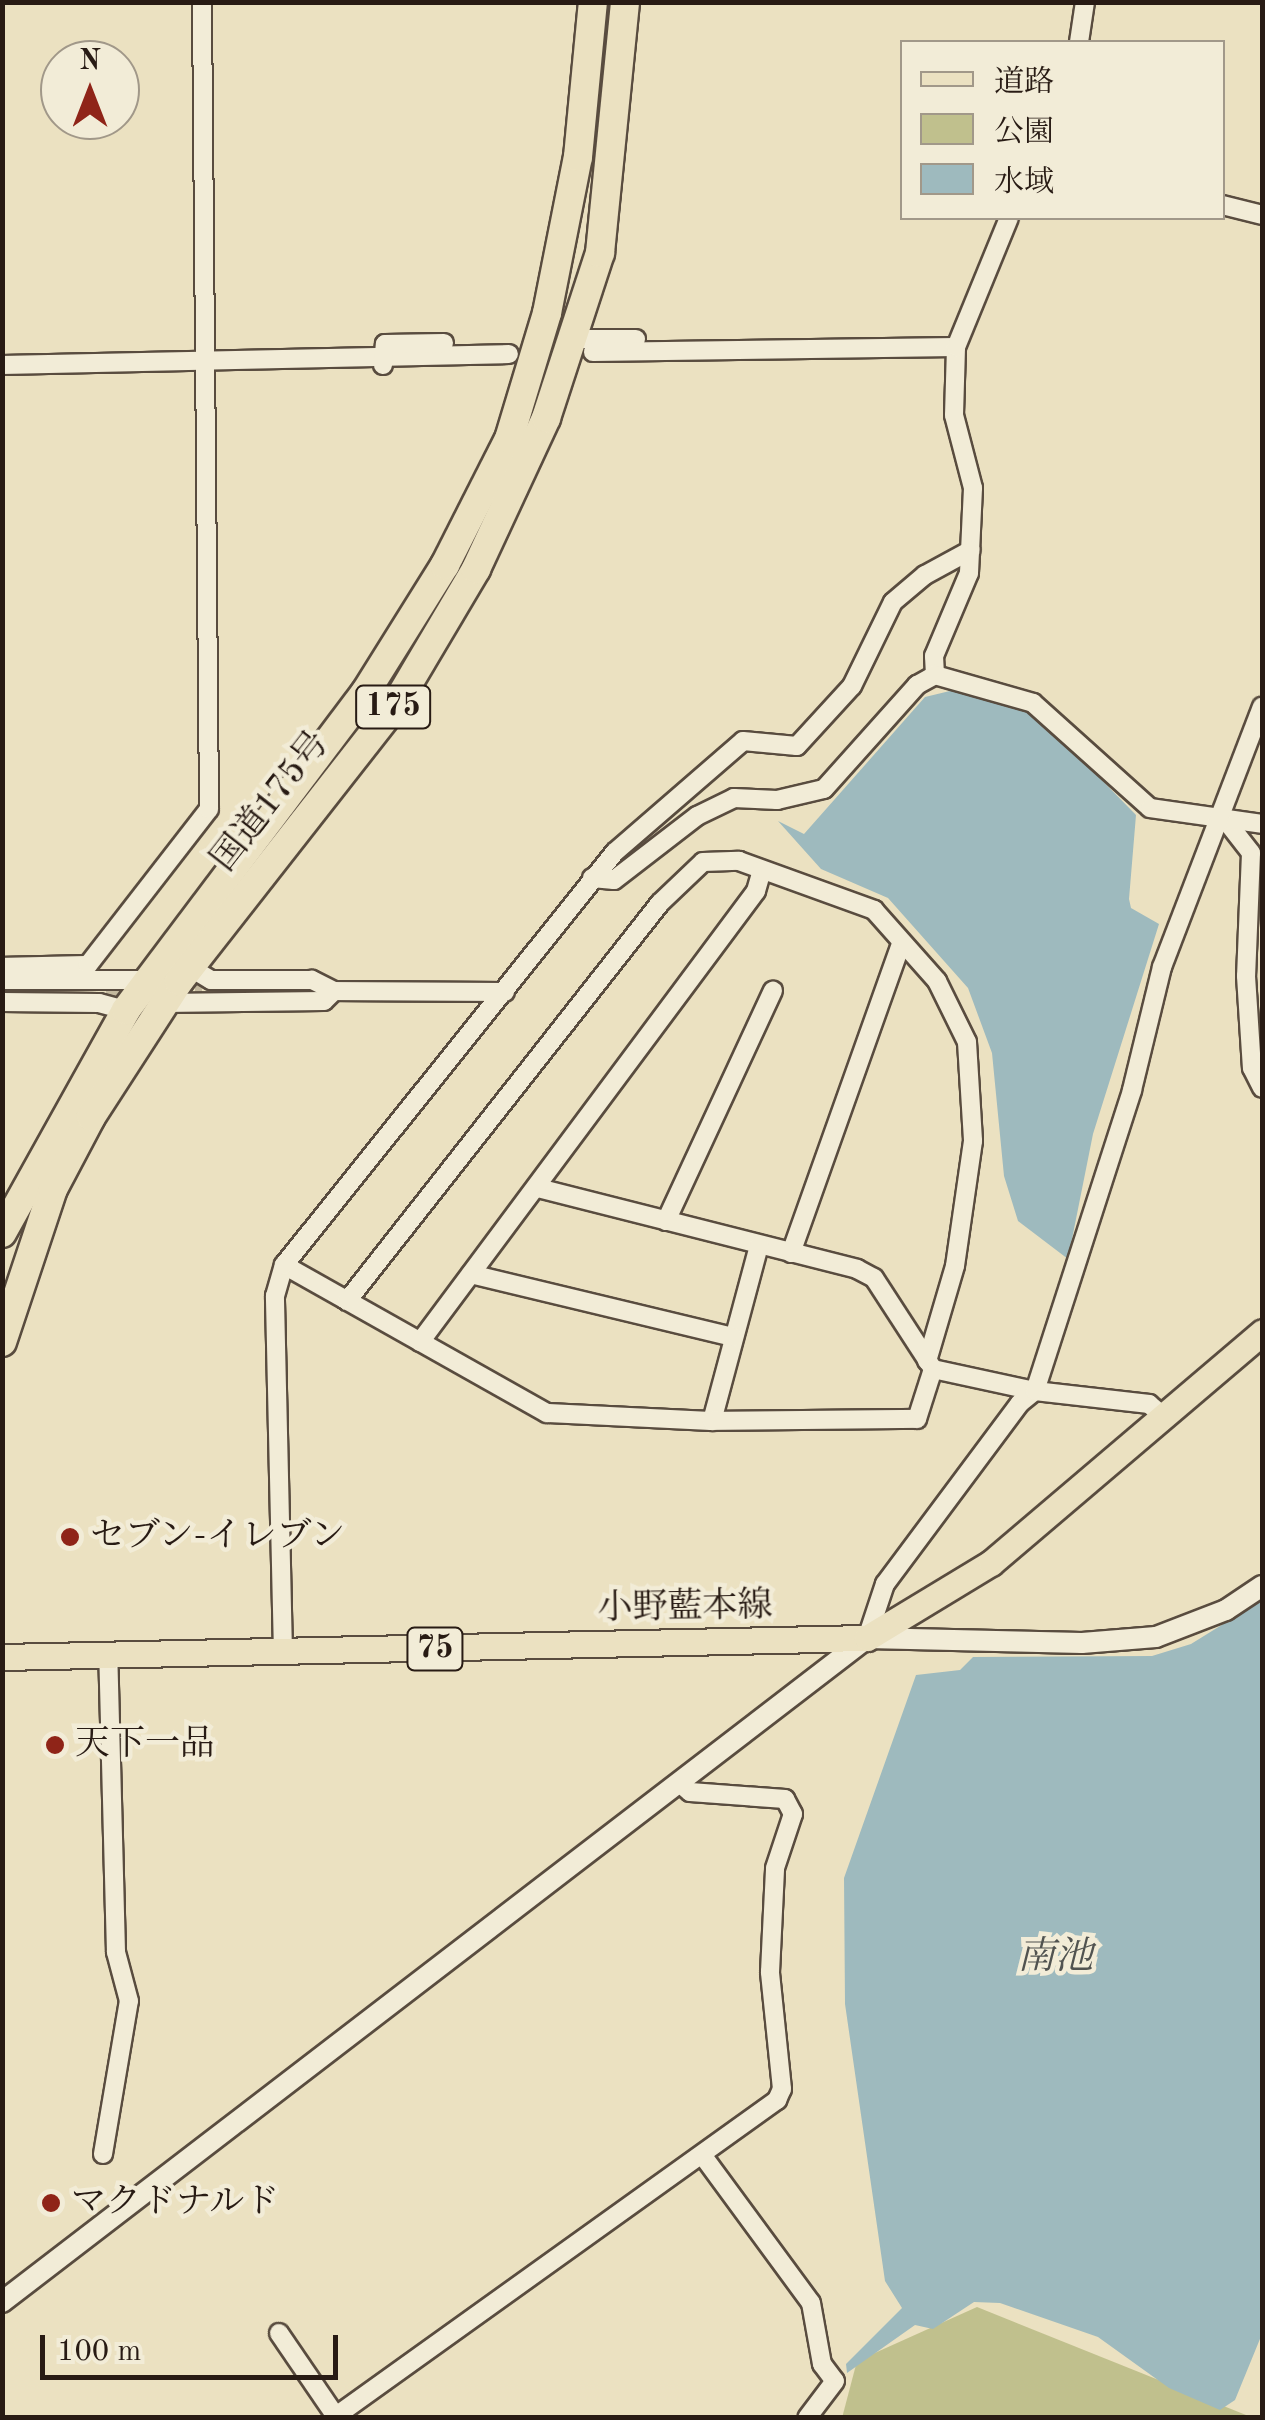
<!DOCTYPE html>
<html>
<head>
<meta charset="utf-8">
<style>
  body { margin:0 }
  #map { position:relative; width:1265px; height:2420px; overflow:hidden; background:#ebe1c1; font-family:"Old Standard TT","Noto Serif JP",serif }
  div>[style] { position:absolute }
  .green>* { inset:0; background:#c0c08d }
  .water>* { inset:0; background:#9ebabe }
  .minor-tunnel>* { height:18px; margin-top:-9px; transform-origin:0; background:repeating-linear-gradient(90deg,#c4b99e 0 18px,transparent 0 27px) }
  .roads { filter:drop-shadow(2px 0 #594c3f) drop-shadow(-2px 0 #594c3f) drop-shadow(0 2px #594c3f) drop-shadow(0 -2px #594c3f) }
  .minor>* { height:18px; margin:-9px; padding:0 9px; transform-origin:9px; border-radius:9px; background:#f2ecd7 }
  .tertiary>* { height:20px; margin:-10px; padding:0 10px; transform-origin:10px; border-radius:10px; background:#f2ecd7 }
  .primary>* { height:25px; margin:-12.5px; padding:0 12.5px; transform-origin:12.5px; border-radius:12.5px; background:#ebe1c1 }
  .trunk>* { height:28px; margin:-14px; padding:0 14px; transform-origin:14px; border-radius:14px; background:#ebe1c1 }
  .dots>* { width:28px; height:28px; translate:-50% -50%; box-sizing:border-box; border:5px solid #f2ecd7; border-radius:50% }
  span { translate:-50% -50%; white-space:nowrap; text-align:center; line-height:1.15; -webkit-text-stroke:9px #f2ecd7; paint-order:stroke }
  .shield-label span { padding:2px 8px; background:#f2ecd7; border:2px solid; border-radius:8px; -webkit-text-stroke-width:0 }
  .shield-label { font-size:32px; color:#281b14; font-weight:700 }
  .street-label { font-size:35px; color:#281b14 }
  .poi-label { font-size:35px; color:#281b14 }
  .left { translate:0 -50%; text-align:left }
  .water-label { font-size:38px; color:#515350; font-style:italic }
  .frame { position:absolute; inset:0; border:5px solid #281b14; pointer-events:none }
  .legend { position:absolute; left:900px; top:40px; width:325px; height:180px; box-sizing:border-box; background:#f2ecd7; border:2px solid #a19889; margin:0; padding:12px 18px; list-style:none; font-size:30px; color:#281b14 }
  .legend li { display:flex; align-items:center; gap:20px; height:50px }
  .legend b { width:50px; border:2px solid #a19889 }
  .north { position:absolute; left:40px; top:40px; width:100px; height:100px; box-sizing:border-box; background:#f2ecd7; border:2px solid #a19889; border-radius:50%; rotate:0deg; font-size:28px; font-weight:700; line-height:40px; text-align:center; color:#281b14 }
  .north::after { content:''; display:block; margin:auto; width:35px; height:45px; background:#8f2418; clip-path:polygon(50% 0,100% 100%,50% 72%,0 100%) }
  .scale { position:absolute; left:40px; top:2335px; width:298px; height:45px; box-sizing:border-box; border:5px solid #281b14; border-top:0; padding-left:12px; font-size:30px; line-height:35px; white-space:nowrap; color:#281b14; -webkit-text-stroke:8px #f2ecd7; paint-order:stroke }
</style>
</head>
<body>
<div id="map">
  <div class="green">
    <div style="clip-path:polygon(977px 2307px,1251px 2417px,842px 2418px,857px 2361px)"></div>
  </div>
  <div class="water">
    <div style="clip-path:polygon(954px 690px,1039px 716px,1136px 815px,1129px 899px,1131px 908px,1159px 924px,1093px 1134px,1068px 1259px,1018px 1221px,1004px 1176px,992px 1053px,968px 988px,888px 898px,821px 869px,778px 821px,804px 834px,925px 697px)"></div>
    <div style="clip-path:polygon(1262px 1600px,1262px 2334px,1235px 2400px,1220px 2410px,1169px 2388px,1098px 2337px,1000px 2303px,974px 2302px,933px 2329px,915px 2325px,847px 2373px,846px 2364px,902px 2308px,885px 2281px,845px 2004px,844px 1878px,916px 1675px,960px 1670px,973px 1657px,1152px 1656px,1191px 1644px)"></div>
  </div>
  <div class="minor-tunnel">
    <div style="left:168px;top:992px;width:34px;rotate:-2deg"></div>
    <div style="left:106px;top:993px;width:36px;rotate:-2deg"></div>
  </div>
  <div class="roads">
    <div class="minor">
      <div style="left:1079px;top:42px;width:40px;rotate:-81.5deg"></div>
      <div style="left:1222px;top:205px;width:41px;rotate:14deg"></div>
      <div style="left:572px;top:339px;width:64px"></div>
      <div style="left:593px;top:352px;width:363px;rotate:-0.8deg"></div>
      <div style="left:2px;top:365px;width:507px;rotate:-1.24deg"></div>
      <div style="left:383px;top:365px;width:21px;rotate:-85deg"></div>
      <div style="left:385px;top:344px;width:59px;rotate:-1deg"></div>
      <div style="left:935px;top:675px;width:19px;rotate:-93deg"></div>
      <div style="left:934px;top:656px;width:90px;rotate:-67.1deg"></div>
      <div style="left:969px;top:573px;width:85px;rotate:-87.3deg"></div>
      <div style="left:973px;top:488px;width:75px;rotate:-104.6deg"></div>
      <div style="left:954px;top:415px;width:68px;rotate:-88.3deg"></div>
      <div style="left:956px;top:347px;width:139px;rotate:-67.7deg"></div>
      <div style="left:1227px;top:822px;width:39px;rotate:52deg"></div>
      <div style="left:1251px;top:853px;width:123px;rotate:92.3deg"></div>
      <div style="left:1246px;top:976px;width:92px;rotate:86.3deg"></div>
      <div style="left:1252px;top:1068px;width:22px;rotate:63deg"></div>
      <div style="left:592px;top:878px;width:22px;rotate:5deg"></div>
      <div style="left:614px;top:880px;width:105px;rotate:-37.6deg"></div>
      <div style="left:697px;top:816px;width:41px;rotate:-25.9deg"></div>
      <div style="left:734px;top:798px;width:43px;rotate:2.7deg"></div>
      <div style="left:777px;top:800px;width:48px;rotate:-13.2deg"></div>
      <div style="left:824px;top:789px;width:140px;rotate:-48.2deg"></div>
      <div style="left:917px;top:685px;width:21px;rotate:-29deg"></div>
      <div style="left:935px;top:675px;width:102px;rotate:15.9deg"></div>
      <div style="left:1033px;top:703px;width:157px;rotate:41.9deg"></div>
      <div style="left:1150px;top:808px;width:113px;rotate:8.1deg"></div>
      <div style="left:2px;top:967px;width:86px;rotate:-1.3deg"></div>
      <div style="left:88px;top:965px;width:197px;rotate:-52.2deg"></div>
      <div style="left:209px;top:809px;width:807px;rotate:-90.5deg"></div>
      <div style="left:2px;top:980px;width:147px"></div>
      <div style="left:326px;top:991px;width:179px;rotate:0.3deg"></div>
      <div style="left:2px;top:1002px;width:97px;rotate:0.6deg"></div>
      <div style="left:99px;top:1003px;width:28px;rotate:15deg"></div>
      <div style="left:163px;top:1003px;width:161px;rotate:-0.7deg"></div>
      <div style="left:324px;top:1001px;width:14px;rotate:-45deg"></div>
      <div style="left:334px;top:991px;width:25px;rotate:-153deg"></div>
      <div style="left:312px;top:980px;width:101px;rotate:180deg"></div>
      <div style="left:211px;top:980px;width:26px;rotate:-149deg"></div>
      <div style="left:538px;top:1188px;width:329px;rotate:14.2deg"></div>
      <div style="left:857px;top:1269px;width:19px;rotate:28deg"></div>
      <div style="left:874px;top:1278px;width:108px;rotate:57deg"></div>
      <div style="left:933px;top:1369px;width:104px;rotate:12.2deg"></div>
      <div style="left:1035px;top:1391px;width:115px;rotate:6.5deg"></div>
      <div style="left:1149px;top:1404px;width:20px;rotate:41deg"></div>
      <div style="left:666px;top:1221px;width:254px;rotate:-65.1deg"></div>
      <div style="left:791px;top:1253px;width:330px;rotate:-70.4deg"></div>
      <div style="left:284px;top:1265px;width:302px;rotate:29.4deg"></div>
      <div style="left:547px;top:1413px;width:165px;rotate:2.8deg"></div>
      <div style="left:712px;top:1421px;width:182px;rotate:-75deg"></div>
      <div style="left:471px;top:1274px;width:270px;rotate:13.5deg"></div>
      <div style="left:347px;top:1301px;width:506px;rotate:-51.82deg"></div>
      <div style="left:660px;top:903px;width:59px;rotate:-43.6deg"></div>
      <div style="left:703px;top:862px;width:36px;rotate:-2deg"></div>
      <div style="left:739px;top:861px;width:144px;rotate:19.9deg"></div>
      <div style="left:874px;top:910px;width:95px;rotate:48.4deg"></div>
      <div style="left:937px;top:981px;width:68px;rotate:63.8deg"></div>
      <div style="left:967px;top:1042px;width:99px;rotate:86.5deg"></div>
      <div style="left:973px;top:1141px;width:126px;rotate:98.2deg"></div>
      <div style="left:955px;top:1266px;width:99px;rotate:106.4deg"></div>
      <div style="left:420px;top:1342px;width:562px;rotate:-53.31deg"></div>
      <div style="left:756px;top:891px;width:22px;rotate:-74deg"></div>
      <div style="left:712px;top:1421px;width:205px;rotate:-0.6deg"></div>
      <div style="left:917px;top:1419px;width:52px;rotate:-72.3deg"></div>
      <div style="left:867px;top:1638px;width:57px;rotate:-71.6deg"></div>
      <div style="left:885px;top:1584px;width:226px;rotate:-53.3deg"></div>
      <div style="left:1020px;top:1403px;width:19px;rotate:-39deg"></div>
      <div style="left:1035px;top:1391px;width:316px;rotate:-72.1deg"></div>
      <div style="left:1132px;top:1090px;width:127px;rotate:-76.3deg"></div>
      <div style="left:1162px;top:967px;width:279px;rotate:-69deg"></div>
      <div style="left:283px;top:1653px;width:357px;rotate:-91.3deg"></div>
      <div style="left:275px;top:1296px;width:32px;rotate:-74deg"></div>
      <div style="left:284px;top:1265px;width:529px;rotate:-51.29deg"></div>
      <div style="left:615px;top:852px;width:169px;rotate:-40.9deg"></div>
      <div style="left:743px;top:741px;width:54px;rotate:5.3deg"></div>
      <div style="left:797px;top:746px;width:81px;rotate:-47.5deg"></div>
      <div style="left:852px;top:686px;width:93px;rotate:-64deg"></div>
      <div style="left:893px;top:602px;width:42px;rotate:-40.2deg"></div>
      <div style="left:925px;top:575px;width:52px;rotate:-28.5deg"></div>
      <div style="left:103px;top:2154px;width:155px;rotate:-80.4deg"></div>
      <div style="left:129px;top:2001px;width:51px;rotate:-104.9deg"></div>
      <div style="left:116px;top:1952px;width:296px;rotate:-91.5deg"></div>
      <div style="left:703px;top:2156px;width:182px;rotate:53.7deg"></div>
      <div style="left:811px;top:2303px;width:62px;rotate:79.8deg"></div>
      <div style="left:822px;top:2364px;width:21px;rotate:53deg"></div>
      <div style="left:835px;top:2381px;width:46px;rotate:127.1deg"></div>
      <div style="left:279px;top:2333px;width:103px;rotate:55.7deg"></div>
      <div style="left:336px;top:2416px;width:543px;rotate:-35.62deg"></div>
      <div style="left:777px;top:2100px;width:12px;rotate:-66deg"></div>
      <div style="left:782px;top:2089px;width:118px;rotate:-95.9deg"></div>
      <div style="left:770px;top:1972px;width:104px;rotate:-87.2deg"></div>
      <div style="left:775px;top:1868px;width:57px;rotate:-71.6deg"></div>
      <div style="left:793px;top:1814px;width:17px;rotate:-118deg"></div>
      <div style="left:785px;top:1799px;width:95px;rotate:-175.8deg"></div>
      <div style="left:690px;top:1792px;width:12px;rotate:-138deg"></div>
    </div>
    <div class="tertiary">
      <div style="left:2px;top:2302px;width:1090px;rotate:-37.51deg"></div>
      <div style="left:867px;top:1638px;width:215px;rotate:1.3deg"></div>
      <div style="left:1082px;top:1643px;width:74px;rotate:-4.6deg"></div>
      <div style="left:1156px;top:1637px;width:75px;rotate:-21.1deg"></div>
      <div style="left:1226px;top:1610px;width:43px;rotate:-33.7deg"></div>
    </div>
    <div class="primary">
      <div style="left:2px;top:1657px;width:865px;rotate:-1.26deg"></div>
      <div style="left:867px;top:1638px;width:145px;rotate:-31.2deg"></div>
      <div style="left:991px;top:1563px;width:356px;rotate:-40.4deg"></div>
    </div>
    <div class="trunk">
      <div style="left:2px;top:1233px;width:255px;rotate:-60.9deg"></div>
      <div style="left:126px;top:1010px;width:397px;rotate:-53deg"></div>
      <div style="left:365px;top:693px;width:151px;rotate:-58deg"></div>
      <div style="left:445px;top:565px;width:141px;rotate:-63.1deg"></div>
      <div style="left:509px;top:439px;width:132px;rotate:-73.2deg"></div>
      <div style="left:547px;top:313px;width:159px;rotate:-78.8deg"></div>
      <div style="left:578px;top:157px;width:156px;rotate:-84.5deg"></div>
      <div style="left:2px;top:1342px;width:161px;rotate:-71.6deg"></div>
      <div style="left:53px;top:1189px;width:81px;rotate:-62.2deg"></div>
      <div style="left:91px;top:1117px;width:162px;rotate:-57.1deg"></div>
      <div style="left:179px;top:981px;width:352px;rotate:-51.9deg"></div>
      <div style="left:396px;top:704px;width:157px;rotate:-59.3deg"></div>
      <div style="left:476px;top:569px;width:166px;rotate:-65.1deg"></div>
      <div style="left:546px;top:418px;width:174px;rotate:-71.9deg"></div>
      <div style="left:600px;top:253px;width:252px;rotate:-84.3deg"></div>
    </div>
  </div>
  <div class="dots">
    <div style="left:70px;top:1537px;background:#8f2418"></div>
    <div style="left:55px;top:1745px;background:#8f2418"></div>
    <div style="left:51px;top:2203px;background:#8f2418"></div>
  </div>
  <div class="shield-label">
    <span style="left:393px;top:707px">175</span>
    <span style="left:435px;top:1649px">75</span>
  </div>
  <div class="street-label">
    <span style="left:271px;top:802px;rotate:-52deg">国道175号</span>
    <span style="left:685px;top:1608px;rotate:-1deg">小野藍本線</span>
  </div>
  <div class="poi-label">
    <span class="left" style="left:90px;top:1537px">セブン-イレブン</span>
    <span class="left" style="left:75px;top:1745px">天下一品</span>
    <span class="left" style="left:71px;top:2203px">マクドナルド</span>
  </div>
  <div class="water-label">
    <span style="left:1055px;top:1959px">南池</span>
  </div>
  <div class="frame"></div>
  <ul class="legend">
  <li><b style="height:12px;background:#ebe1c1"></b>道路</li>
  <li><b style="height:28px;background:#c0c08d"></b>公園</li>
  <li><b style="height:28px;background:#9ebabe"></b>水域</li>
  </ul>
  <div class="north">N</div>
  <div class="scale">100 m</div>
</div>
</body>
</html>
